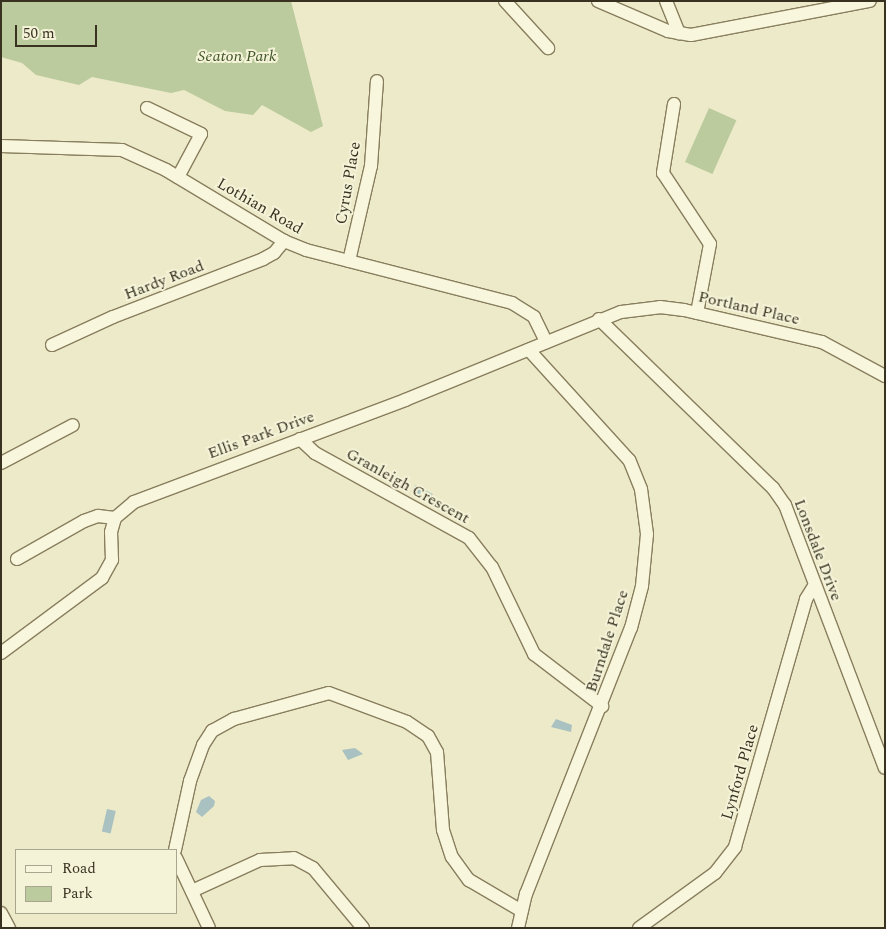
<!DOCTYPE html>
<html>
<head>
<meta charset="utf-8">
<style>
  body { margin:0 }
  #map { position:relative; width:886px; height:929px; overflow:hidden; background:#edeac9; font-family:Spectral,serif }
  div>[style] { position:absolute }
  .green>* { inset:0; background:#bbcb9d; transform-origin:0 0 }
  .water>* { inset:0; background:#a9c1c0; transform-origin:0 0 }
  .roads { filter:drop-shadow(1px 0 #887e5e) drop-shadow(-1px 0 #887e5e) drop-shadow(0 1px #887e5e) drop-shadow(0 -1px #887e5e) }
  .minor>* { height:12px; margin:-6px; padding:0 6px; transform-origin:6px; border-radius:6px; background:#f8f6dc }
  span { translate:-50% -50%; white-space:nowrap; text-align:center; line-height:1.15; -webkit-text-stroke:4px #f4f3d8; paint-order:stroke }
  .park-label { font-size:16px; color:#405529; font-style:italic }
  .street-label { font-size:16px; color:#393221 }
  .frame { position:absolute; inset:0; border:2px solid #393221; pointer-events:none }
  .legend { position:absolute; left:15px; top:849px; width:162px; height:65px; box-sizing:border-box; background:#f4f3d8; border:1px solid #a9a68f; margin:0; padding:6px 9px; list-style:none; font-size:15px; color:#393221 }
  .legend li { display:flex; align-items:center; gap:10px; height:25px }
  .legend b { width:25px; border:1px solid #a9a68f }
  .scale { position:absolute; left:15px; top:25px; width:82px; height:22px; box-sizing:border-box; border:2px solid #393221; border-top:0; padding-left:6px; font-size:15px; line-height:18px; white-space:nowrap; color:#393221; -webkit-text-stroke:4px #f4f3d8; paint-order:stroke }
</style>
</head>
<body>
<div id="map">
  <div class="green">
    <div style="clip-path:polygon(1px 1px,291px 1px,323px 126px,311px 132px,262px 105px,253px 115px,225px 111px,184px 90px,171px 93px,92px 77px,79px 85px,36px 75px,22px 63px,1px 57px)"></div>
    <div style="left:709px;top:108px;width:30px;height:59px;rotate:24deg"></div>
  </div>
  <div class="water">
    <div style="left:415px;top:485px;width:20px;height:8px;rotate:27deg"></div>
    <div style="clip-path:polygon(556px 719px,572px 725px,571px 732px,551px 727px)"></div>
    <div style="clip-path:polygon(355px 748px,363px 754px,348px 760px,342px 750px)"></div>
    <div style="clip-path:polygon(209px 796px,215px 801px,214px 806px,202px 817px,196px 812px,201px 800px)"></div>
    <div style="left:107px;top:809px;width:9px;height:23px;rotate:13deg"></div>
  </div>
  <div class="roads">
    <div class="minor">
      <div style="left:505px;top:1px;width:64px;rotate:47.5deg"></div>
      <div style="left:598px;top:1px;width:76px;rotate:23.2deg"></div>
      <div style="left:668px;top:31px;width:23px;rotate:10deg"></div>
      <div style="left:691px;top:35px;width:182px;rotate:-10.8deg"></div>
      <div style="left:666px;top:1px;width:35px;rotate:68deg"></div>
      <div style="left:674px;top:104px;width:70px;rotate:99.1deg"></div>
      <div style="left:663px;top:173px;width:85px;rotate:56.5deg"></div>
      <div style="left:710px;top:244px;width:70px;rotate:100.7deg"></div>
      <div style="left:147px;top:108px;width:60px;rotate:25.7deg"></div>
      <div style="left:201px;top:134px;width:49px;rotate:118.1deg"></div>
      <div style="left:1px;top:146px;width:121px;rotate:1.9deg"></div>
      <div style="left:122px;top:150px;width:48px;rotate:24.4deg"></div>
      <div style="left:166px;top:170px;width:138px;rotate:31deg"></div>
      <div style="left:284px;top:241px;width:24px;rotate:22deg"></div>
      <div style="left:306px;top:250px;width:213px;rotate:14.4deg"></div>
      <div style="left:512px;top:303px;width:26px;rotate:32deg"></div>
      <div style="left:534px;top:317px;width:28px;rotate:64deg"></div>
      <div style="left:349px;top:261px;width:98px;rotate:-77deg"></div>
      <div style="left:371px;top:166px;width:85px;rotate:-86deg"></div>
      <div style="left:599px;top:319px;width:243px;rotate:44.2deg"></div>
      <div style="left:773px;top:488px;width:21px;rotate:55deg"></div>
      <div style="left:785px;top:505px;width:281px;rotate:69.2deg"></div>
      <div style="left:52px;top:345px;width:67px;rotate:-24.7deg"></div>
      <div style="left:113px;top:317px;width:161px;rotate:-21.1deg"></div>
      <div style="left:263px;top:259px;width:13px;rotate:-29deg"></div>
      <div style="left:274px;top:253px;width:16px;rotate:-50deg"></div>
      <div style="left:300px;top:439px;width:21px;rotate:43deg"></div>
      <div style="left:315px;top:453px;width:176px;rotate:28.9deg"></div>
      <div style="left:469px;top:538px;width:37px;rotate:52deg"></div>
      <div style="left:492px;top:567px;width:97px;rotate:64.2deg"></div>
      <div style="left:534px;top:654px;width:86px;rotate:37.4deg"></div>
      <div style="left:1px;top:463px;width:81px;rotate:-27.8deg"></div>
      <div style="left:17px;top:559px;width:77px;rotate:-29.6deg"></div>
      <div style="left:84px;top:521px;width:15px;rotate:-20deg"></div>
      <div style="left:98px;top:516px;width:17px;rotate:7deg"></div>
      <div style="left:1px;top:653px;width:126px;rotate:-36.6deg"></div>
      <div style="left:102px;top:578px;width:21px;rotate:-61deg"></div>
      <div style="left:112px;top:560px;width:28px;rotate:-92deg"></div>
      <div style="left:111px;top:532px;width:15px;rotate:-74deg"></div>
      <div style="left:115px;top:518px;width:25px;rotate:-40deg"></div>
      <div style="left:134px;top:502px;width:290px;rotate:-20.6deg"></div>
      <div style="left:405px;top:400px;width:233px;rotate:-22.2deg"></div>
      <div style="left:621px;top:312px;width:39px;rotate:-7deg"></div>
      <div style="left:660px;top:307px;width:24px;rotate:7deg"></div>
      <div style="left:684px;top:310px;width:142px;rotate:13.1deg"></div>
      <div style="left:822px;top:342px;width:72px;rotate:28.4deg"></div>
      <div style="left:175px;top:850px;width:71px;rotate:-77.7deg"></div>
      <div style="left:190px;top:781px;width:38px;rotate:-70deg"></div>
      <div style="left:203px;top:745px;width:17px;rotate:-57deg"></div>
      <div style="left:212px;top:731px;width:25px;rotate:-29deg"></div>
      <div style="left:234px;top:719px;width:98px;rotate:-15.3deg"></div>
      <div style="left:329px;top:693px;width:83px;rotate:20.4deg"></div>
      <div style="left:407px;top:722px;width:25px;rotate:34deg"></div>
      <div style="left:428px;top:736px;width:18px;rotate:61deg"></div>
      <div style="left:437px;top:752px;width:78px;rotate:85.6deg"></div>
      <div style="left:443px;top:830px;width:28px;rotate:72deg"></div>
      <div style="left:452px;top:857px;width:29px;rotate:54deg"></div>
      <div style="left:469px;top:880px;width:59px;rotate:30.5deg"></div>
      <div style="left:176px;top:858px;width:77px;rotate:64.8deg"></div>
      <div style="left:192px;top:891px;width:75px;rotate:-24.5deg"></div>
      <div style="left:260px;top:860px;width:34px;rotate:-3deg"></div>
      <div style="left:294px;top:858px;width:21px;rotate:28deg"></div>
      <div style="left:313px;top:868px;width:78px;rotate:50.2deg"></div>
      <div style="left:1px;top:913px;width:17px;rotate:62deg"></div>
      <div style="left:518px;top:928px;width:35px;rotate:-77deg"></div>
      <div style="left:526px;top:894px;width:286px;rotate:-68.5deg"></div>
      <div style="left:631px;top:628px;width:43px;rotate:-75.3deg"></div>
      <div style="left:642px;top:586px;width:52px;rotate:-84.5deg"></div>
      <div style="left:647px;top:534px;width:45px;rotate:-97.6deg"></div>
      <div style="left:641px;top:489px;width:31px;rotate:-112deg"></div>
      <div style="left:629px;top:460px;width:149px;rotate:-132.3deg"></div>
      <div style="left:639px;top:928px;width:94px;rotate:-35.9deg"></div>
      <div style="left:715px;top:873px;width:33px;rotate:-52deg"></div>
      <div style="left:735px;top:847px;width:258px;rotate:-74deg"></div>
      <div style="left:806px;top:599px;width:15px;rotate:-58deg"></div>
    </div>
  </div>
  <div class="park-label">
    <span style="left:237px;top:56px">Seaton Park</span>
  </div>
  <div class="street-label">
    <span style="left:348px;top:183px;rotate:-80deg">Cyrus Place</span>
    <span style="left:260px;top:206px;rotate:30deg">Lothian Road</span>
    <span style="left:164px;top:280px;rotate:-21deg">Hardy Road</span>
    <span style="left:749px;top:308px;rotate:13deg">Portland Place</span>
    <span style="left:261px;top:435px;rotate:-20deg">Ellis Park Drive</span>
    <span style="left:408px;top:486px;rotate:29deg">Granleigh Crescent</span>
    <span style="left:818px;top:550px;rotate:69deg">Lonsdale Drive</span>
    <span style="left:607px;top:641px;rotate:-72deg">Burndale Place</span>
    <span style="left:740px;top:772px;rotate:-74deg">Lynford Place</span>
  </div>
  <div class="frame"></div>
  <ul class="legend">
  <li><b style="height:6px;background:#f8f6dc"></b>Road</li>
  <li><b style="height:14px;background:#bbcb9d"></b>Park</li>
  </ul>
  <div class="scale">50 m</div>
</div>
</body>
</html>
